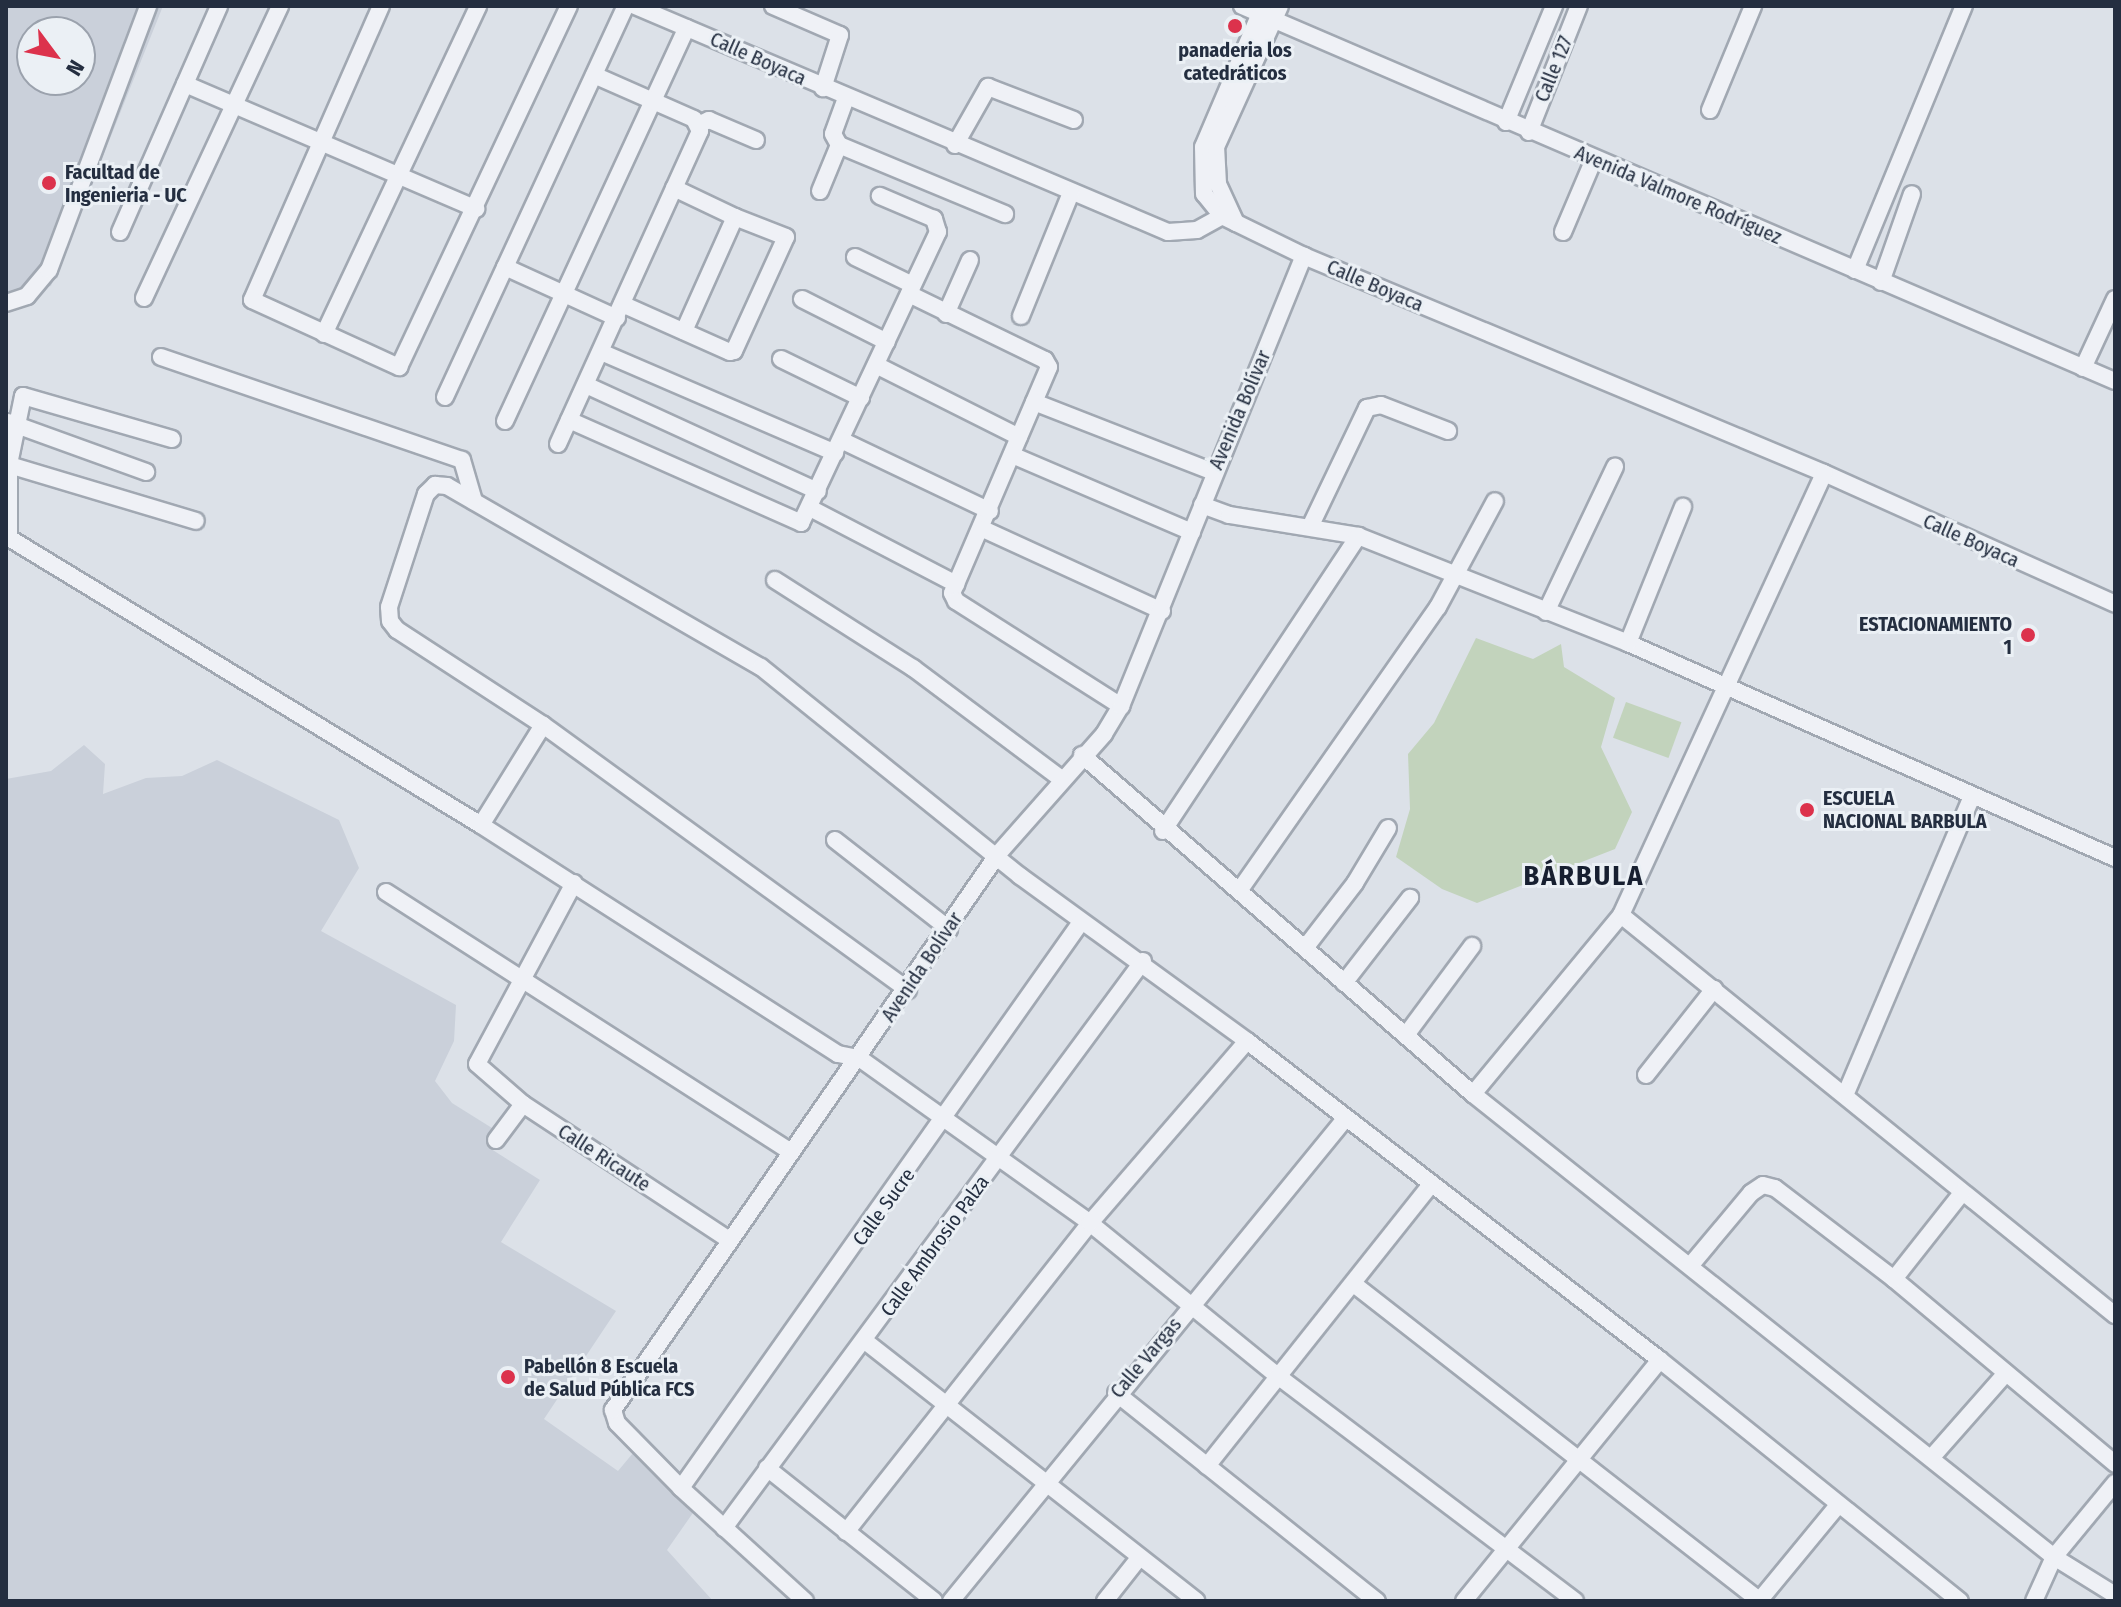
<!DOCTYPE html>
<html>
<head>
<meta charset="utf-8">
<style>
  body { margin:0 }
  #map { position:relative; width:2121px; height:1607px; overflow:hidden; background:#dce1e8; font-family:"Fira Sans Condensed",sans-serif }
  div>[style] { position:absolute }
  .built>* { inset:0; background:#cad0da }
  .green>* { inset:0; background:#c2d3bc; transform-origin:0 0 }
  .roads { filter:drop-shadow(2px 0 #a1a8b2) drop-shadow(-2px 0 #a1a8b2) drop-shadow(0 2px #a1a8b2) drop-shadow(0 -2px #a1a8b2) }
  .minor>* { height:16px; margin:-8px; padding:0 8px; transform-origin:8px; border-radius:8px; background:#eff1f6 }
  .dots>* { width:22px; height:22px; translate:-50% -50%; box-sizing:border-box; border:4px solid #ebf0f5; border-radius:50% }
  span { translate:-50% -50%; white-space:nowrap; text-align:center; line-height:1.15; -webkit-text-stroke:6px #ebf0f5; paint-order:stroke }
  .poi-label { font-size:20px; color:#242e40; font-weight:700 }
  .left { translate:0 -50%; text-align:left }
  .right { translate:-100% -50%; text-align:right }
  .street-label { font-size:20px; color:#242e40 }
  .district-label { font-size:28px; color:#171f30; font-weight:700; letter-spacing:2px }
  .frame { position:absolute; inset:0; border:8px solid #242e40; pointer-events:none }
  .north { position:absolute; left:16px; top:16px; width:80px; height:80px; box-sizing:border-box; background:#ebf0f5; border:2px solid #9ba2ad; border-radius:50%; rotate:122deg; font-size:22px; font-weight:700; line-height:32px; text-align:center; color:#242e40 }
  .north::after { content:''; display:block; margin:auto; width:28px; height:36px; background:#dc324c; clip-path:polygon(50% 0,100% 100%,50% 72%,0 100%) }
</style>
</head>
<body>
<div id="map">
  <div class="built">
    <div style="clip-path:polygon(evenodd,6px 6px,163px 6px,51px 286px,6px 296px,6px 6px,32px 32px,80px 32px,80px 80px,32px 80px,32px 32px)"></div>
    <div style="clip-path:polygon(84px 745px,105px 764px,103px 794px,146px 778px,182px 776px,217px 760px,339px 820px,359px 868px,321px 931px,456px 1005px,454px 1041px,435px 1081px,452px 1103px,500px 1133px,488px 1147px,540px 1180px,501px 1242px,616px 1311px,544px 1419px,618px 1471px,633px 1453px,695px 1510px,667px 1550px,713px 1601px,6px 1601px,6px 779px,51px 771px)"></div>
  </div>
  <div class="green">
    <div style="clip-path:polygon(1476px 638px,1533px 659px,1561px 644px,1564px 667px,1615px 698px,1601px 747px,1632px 812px,1615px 849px,1477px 903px,1442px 889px,1396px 857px,1410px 809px,1408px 754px,1434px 723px)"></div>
    <div style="left:1626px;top:702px;width:59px;height:38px;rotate:20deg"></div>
  </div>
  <div class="roads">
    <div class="minor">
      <div style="left:381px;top:6px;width:321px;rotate:113.7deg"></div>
      <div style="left:252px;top:300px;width:162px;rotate:24.5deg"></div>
      <div style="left:399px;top:367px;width:399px;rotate:-64.8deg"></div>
      <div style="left:635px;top:6px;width:579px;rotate:22.98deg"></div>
      <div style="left:1168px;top:232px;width:29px;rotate:-4deg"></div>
      <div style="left:1197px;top:230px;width:29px;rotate:-29deg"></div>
      <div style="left:1222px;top:216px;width:91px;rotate:26deg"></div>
      <div style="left:1304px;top:256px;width:563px;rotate:22.65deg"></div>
      <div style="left:1824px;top:473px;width:319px;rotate:24.2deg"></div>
      <div style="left:773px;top:6px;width:73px;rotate:23.4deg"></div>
      <div style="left:840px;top:35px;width:56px;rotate:107.8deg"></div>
      <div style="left:1242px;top:6px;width:950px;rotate:23.25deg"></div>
      <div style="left:185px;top:84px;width:317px;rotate:23.2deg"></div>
      <div style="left:846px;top:98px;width:38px;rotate:110deg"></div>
      <div style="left:833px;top:134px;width:13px;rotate:61deg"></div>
      <div style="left:839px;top:145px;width:180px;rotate:22.6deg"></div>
      <div style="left:1710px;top:110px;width:113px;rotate:-67.5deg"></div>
      <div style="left:1506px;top:122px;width:126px;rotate:-67.5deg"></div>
      <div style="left:700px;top:124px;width:10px;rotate:-24deg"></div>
      <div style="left:709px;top:120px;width:51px;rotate:23.1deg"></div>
      <div style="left:1529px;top:132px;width:136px;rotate:-68.4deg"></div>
      <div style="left:955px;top:145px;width:67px;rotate:-60.4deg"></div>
      <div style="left:988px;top:87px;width:92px;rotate:21deg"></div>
      <div style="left:674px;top:188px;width:68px;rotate:25.4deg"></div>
      <div style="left:820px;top:191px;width:50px;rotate:-67.6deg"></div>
      <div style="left:1222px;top:216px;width:28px;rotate:-129deg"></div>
      <div style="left:1204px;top:194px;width:47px;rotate:-91.2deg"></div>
      <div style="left:1203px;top:147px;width:153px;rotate:-66.9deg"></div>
      <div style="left:1236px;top:223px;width:43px;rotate:-114.8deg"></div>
      <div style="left:1218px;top:184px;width:37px;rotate:-93deg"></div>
      <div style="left:1216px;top:147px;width:155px;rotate:-65.6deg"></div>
      <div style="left:120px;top:232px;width:247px;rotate:-66.3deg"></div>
      <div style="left:1563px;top:232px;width:79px;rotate:-67deg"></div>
      <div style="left:855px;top:257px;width:64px;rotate:25.8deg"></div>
      <div style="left:505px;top:267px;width:123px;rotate:24.5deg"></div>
      <div style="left:1855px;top:270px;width:286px;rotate:-67.6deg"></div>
      <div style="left:1881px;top:282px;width:93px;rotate:-70.6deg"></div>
      <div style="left:909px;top:294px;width:151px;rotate:25.9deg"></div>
      <div style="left:1045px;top:360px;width:8px;rotate:60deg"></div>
      <div style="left:1049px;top:367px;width:246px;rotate:113.2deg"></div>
      <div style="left:952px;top:593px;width:9px;rotate:63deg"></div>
      <div style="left:956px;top:601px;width:196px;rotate:32.5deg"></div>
      <div style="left:144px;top:298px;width:322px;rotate:-65deg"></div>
      <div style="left:802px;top:299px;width:95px;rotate:26.8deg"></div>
      <div style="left:6px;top:303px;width:22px;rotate:-18deg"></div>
      <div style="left:27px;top:296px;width:34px;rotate:-50deg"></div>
      <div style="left:49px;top:270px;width:282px;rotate:-69.4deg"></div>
      <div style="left:622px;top:304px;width:118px;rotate:24deg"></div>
      <div style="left:730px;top:352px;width:4px;rotate:-14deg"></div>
      <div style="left:734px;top:351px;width:125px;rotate:-65.5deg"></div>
      <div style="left:786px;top:237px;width:55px;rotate:-158.6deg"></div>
      <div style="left:735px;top:217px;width:125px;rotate:114.1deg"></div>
      <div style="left:946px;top:314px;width:59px;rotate:-66deg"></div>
      <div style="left:1021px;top:316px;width:133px;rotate:-67.9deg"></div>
      <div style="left:324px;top:334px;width:362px;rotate:-64.8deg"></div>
      <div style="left:601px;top:352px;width:255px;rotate:23.3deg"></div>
      <div style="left:161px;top:357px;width:318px;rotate:18.9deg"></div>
      <div style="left:462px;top:460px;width:43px;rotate:73.7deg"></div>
      <div style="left:781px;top:359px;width:89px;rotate:26deg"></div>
      <div style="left:876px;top:365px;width:160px;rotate:26.7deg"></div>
      <div style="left:2083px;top:368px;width:76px;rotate:-65.1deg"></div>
      <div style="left:586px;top:385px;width:255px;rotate:24.6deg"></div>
      <div style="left:445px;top:397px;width:431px;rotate:-65.2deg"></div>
      <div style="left:1034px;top:402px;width:193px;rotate:21.3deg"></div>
      <div style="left:569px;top:420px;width:254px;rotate:23.9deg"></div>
      <div style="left:801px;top:523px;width:322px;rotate:-64.8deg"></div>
      <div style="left:938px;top:232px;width:14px;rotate:-107deg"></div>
      <div style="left:934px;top:219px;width:59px;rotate:-156.9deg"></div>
      <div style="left:505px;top:421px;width:433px;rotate:-65.2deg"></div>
      <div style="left:8px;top:422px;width:147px;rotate:19.9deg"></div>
      <div style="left:172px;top:439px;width:155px;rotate:-163.9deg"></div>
      <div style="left:23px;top:396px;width:69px;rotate:101.6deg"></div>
      <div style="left:9px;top:464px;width:74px;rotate:90deg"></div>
      <div style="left:9px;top:538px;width:552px;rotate:31.3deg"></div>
      <div style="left:481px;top:825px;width:424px;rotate:32.7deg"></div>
      <div style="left:838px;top:1054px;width:21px;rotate:11deg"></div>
      <div style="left:859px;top:1058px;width:284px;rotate:35.5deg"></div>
      <div style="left:1090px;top:1223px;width:244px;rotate:39.2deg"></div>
      <div style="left:1279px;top:1377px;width:371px;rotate:37.1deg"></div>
      <div style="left:841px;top:440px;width:165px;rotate:25.5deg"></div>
      <div style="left:558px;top:444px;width:344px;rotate:-65.6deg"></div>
      <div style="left:700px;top:131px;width:13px;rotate:-117deg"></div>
      <div style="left:694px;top:119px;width:109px;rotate:-156.3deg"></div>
      <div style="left:1012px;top:455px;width:196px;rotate:23.2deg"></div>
      <div style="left:6px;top:464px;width:198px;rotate:16.7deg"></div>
      <div style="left:1202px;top:505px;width:29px;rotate:20deg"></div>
      <div style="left:1229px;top:515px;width:131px;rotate:9.2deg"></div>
      <div style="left:1358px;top:536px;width:290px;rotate:21.6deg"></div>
      <div style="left:1628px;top:643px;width:532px;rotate:23.82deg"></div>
      <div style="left:810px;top:508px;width:165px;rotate:27.5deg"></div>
      <div style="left:1311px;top:525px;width:130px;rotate:-64.4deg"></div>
      <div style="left:1367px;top:408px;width:14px;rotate:-12deg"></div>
      <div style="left:1381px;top:405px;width:72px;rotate:21.2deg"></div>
      <div style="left:983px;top:529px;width:197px;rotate:24.6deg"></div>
      <div style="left:775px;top:580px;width:164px;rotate:32.5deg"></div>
      <div style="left:913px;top:668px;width:184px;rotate:36.8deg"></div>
      <div style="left:1546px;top:612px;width:161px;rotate:-64.6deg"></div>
      <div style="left:1628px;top:643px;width:147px;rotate:-68deg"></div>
      <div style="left:1082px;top:755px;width:517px;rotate:40.93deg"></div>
      <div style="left:1473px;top:1094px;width:743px;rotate:38.55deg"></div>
      <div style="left:2054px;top:1557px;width:72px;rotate:31.9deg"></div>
      <div style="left:481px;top:825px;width:118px;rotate:-58.2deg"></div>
      <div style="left:1163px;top:831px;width:354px;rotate:-56.5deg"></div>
      <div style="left:835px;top:840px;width:145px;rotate:38deg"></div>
      <div style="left:574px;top:883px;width:205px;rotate:118.2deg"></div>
      <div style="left:477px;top:1064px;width:61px;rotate:41deg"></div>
      <div style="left:523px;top:1104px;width:245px;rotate:33.4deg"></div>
      <div style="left:1239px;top:891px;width:347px;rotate:-55deg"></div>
      <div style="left:1438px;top:607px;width:120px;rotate:-61.7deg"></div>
      <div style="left:386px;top:892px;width:480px;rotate:32.7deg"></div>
      <div style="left:1621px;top:915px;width:636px;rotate:39deg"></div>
      <div style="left:1305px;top:948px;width:82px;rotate:-52.4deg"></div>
      <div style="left:1355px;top:883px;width:64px;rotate:-59deg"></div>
      <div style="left:1344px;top:983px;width:108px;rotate:-52.2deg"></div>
      <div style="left:908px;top:990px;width:451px;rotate:-144deg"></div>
      <div style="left:543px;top:725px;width:174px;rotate:-146.9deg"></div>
      <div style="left:397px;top:630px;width:11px;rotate:-128deg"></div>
      <div style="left:390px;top:621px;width:14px;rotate:-94deg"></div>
      <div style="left:389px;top:607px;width:119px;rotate:-71.9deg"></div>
      <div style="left:426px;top:494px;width:13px;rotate:-45deg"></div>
      <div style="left:435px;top:485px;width:12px;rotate:5deg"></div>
      <div style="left:447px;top:486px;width:362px;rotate:30deg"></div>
      <div style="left:761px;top:667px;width:333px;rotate:38.9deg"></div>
      <div style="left:1020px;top:876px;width:281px;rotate:36deg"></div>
      <div style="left:1247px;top:1041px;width:522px;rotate:37.68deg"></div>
      <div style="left:1660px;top:1360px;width:385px;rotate:38.8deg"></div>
      <div style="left:1406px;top:1035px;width:111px;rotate:-53.4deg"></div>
      <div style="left:1646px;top:1075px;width:110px;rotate:-51.7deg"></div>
      <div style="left:1846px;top:1093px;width:323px;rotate:-67deg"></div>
      <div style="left:1473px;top:1094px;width:232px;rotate:-50.4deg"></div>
      <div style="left:1621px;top:915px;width:486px;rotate:-65.3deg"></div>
      <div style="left:496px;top:1140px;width:45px;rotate:-53.1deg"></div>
      <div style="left:1690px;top:1266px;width:95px;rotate:-50.1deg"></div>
      <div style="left:1751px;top:1193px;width:14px;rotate:-34deg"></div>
      <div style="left:1763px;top:1185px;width:12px;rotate:14deg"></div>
      <div style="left:1775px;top:1188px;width:150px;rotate:37.4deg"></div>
      <div style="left:1894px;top:1279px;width:288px;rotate:39.9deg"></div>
      <div style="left:1894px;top:1279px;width:110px;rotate:-51.7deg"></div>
      <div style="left:1355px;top:1285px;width:514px;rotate:37.96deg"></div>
      <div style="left:865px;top:1341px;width:421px;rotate:38.1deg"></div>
      <div style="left:1116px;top:1393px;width:334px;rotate:38.6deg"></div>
      <div style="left:1932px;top:1457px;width:112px;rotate:-48.6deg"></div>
      <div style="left:1207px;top:1466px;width:360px;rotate:-51.5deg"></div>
      <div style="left:767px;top:1468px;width:213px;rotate:38.5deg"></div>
      <div style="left:681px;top:1488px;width:693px;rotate:-54.75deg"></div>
      <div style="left:724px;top:1528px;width:705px;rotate:-53.54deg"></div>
      <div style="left:846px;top:1532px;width:394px;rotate:-51.7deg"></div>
      <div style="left:1090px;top:1223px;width:240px;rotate:-49.2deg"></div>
      <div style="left:805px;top:1601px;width:168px;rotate:-137.7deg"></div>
      <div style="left:681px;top:1488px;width:91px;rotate:-134.6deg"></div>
      <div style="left:617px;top:1423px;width:14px;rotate:-107deg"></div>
      <div style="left:613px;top:1410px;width:676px;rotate:-55.3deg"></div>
      <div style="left:998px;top:854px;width:160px;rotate:-48.5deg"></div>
      <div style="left:1104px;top:734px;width:33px;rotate:-59deg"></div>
      <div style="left:1121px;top:706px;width:486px;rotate:-67.9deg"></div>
      <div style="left:951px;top:1601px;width:623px;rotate:-50.74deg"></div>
      <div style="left:1105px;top:1601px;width:55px;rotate:-51.7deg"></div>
      <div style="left:1464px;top:1601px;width:311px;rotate:-50.9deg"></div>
      <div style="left:1759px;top:1601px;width:124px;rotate:-50.5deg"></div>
      <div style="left:2034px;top:1601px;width:48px;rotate:-65.6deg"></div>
      <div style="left:2054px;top:1557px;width:96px;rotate:-50.5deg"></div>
    </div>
  </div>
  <div class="dots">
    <div style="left:1235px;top:26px;background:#dc324c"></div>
    <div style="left:49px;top:183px;background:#dc324c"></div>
    <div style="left:2028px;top:635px;background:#dc324c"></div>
    <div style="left:1807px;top:810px;background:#dc324c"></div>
    <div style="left:508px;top:1377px;background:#dc324c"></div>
  </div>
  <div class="poi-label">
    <span style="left:1235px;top:62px">panaderia los<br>catedráticos</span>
    <span class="left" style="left:65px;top:184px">Facultad de<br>Ingenieria - UC</span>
    <span class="right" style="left:2012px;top:636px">ESTACIONAMIENTO<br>1</span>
    <span class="left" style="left:1823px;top:810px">ESCUELA<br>NACIONAL BARBULA</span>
    <span class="left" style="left:524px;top:1378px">Pabellón 8 Escuela<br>de Salud Pública FCS</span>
  </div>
  <div class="street-label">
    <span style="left:758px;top:59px;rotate:24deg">Calle Boyaca</span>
    <span style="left:1554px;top:69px;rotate:-68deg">Calle 127</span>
    <span style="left:1678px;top:195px;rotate:23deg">Avenida Valmore Rodríguez</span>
    <span style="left:1375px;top:286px;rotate:23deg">Calle Boyaca</span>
    <span style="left:1240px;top:410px;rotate:-67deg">Avenida Bolívar</span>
    <span style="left:1971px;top:541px;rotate:24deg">Calle Boyaca</span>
    <span style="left:922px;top:967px;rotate:-56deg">Avenida Bolívar</span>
    <span style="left:604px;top:1158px;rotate:33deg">Calle Ricaute</span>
    <span style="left:884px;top:1207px;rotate:-54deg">Calle Sucre</span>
    <span style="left:935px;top:1246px;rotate:-54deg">Calle Ambrosio Palza</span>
    <span style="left:1146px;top:1358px;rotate:-50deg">Calle Vargas</span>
  </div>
  <div class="district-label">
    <span style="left:1584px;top:876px">BÁRBULA</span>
  </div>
  <div class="frame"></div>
  <div class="north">N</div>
</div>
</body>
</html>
